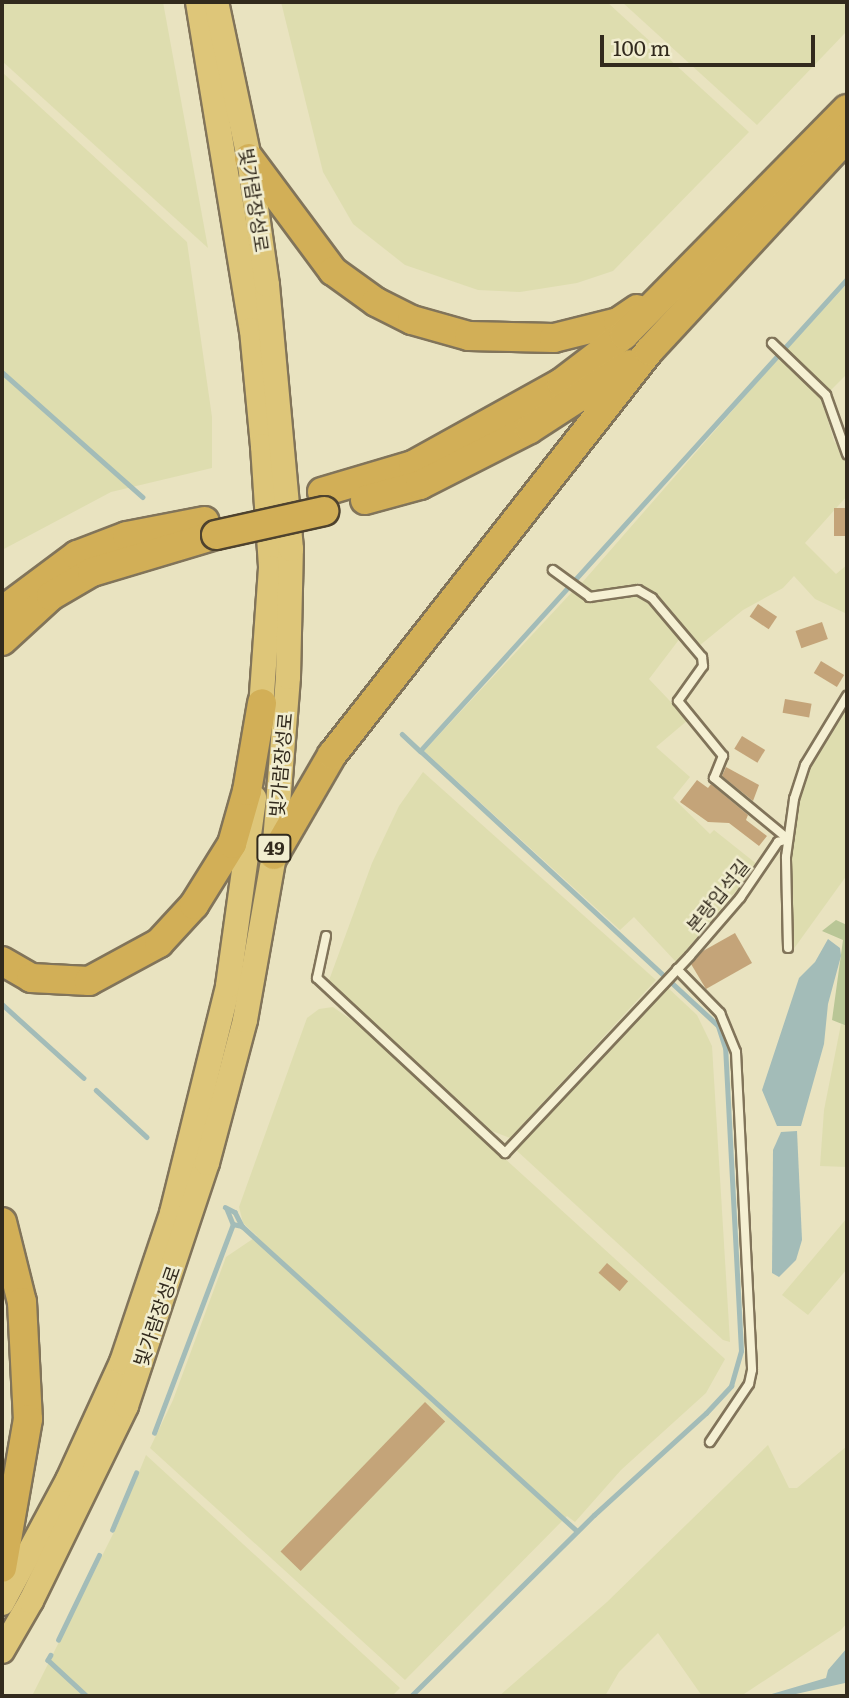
<!DOCTYPE html>
<html>
<head>
<meta charset="utf-8">
<style>
  body { margin:0 }
  #map { position:relative; width:849px; height:1698px; overflow:hidden; background:#e9e3c0; font-family:Literata,"Noto Sans KR",serif }
  div>[style] { position:absolute }
  .farmland>* { inset:0; background:#deddaf }
  .green>* { inset:0; background:#b9c696 }
  .water>* { inset:0; background:#a3bcb8 }
  .stream>* { height:4.5px; margin:-2.25px; padding:0 2.25px; transform-origin:2.25px; border-radius:2.25px; background:#a3bcb8 }
  .building>* { inset:0; background:#c4a479; transform-origin:0 0 }
  .roads { filter:drop-shadow(2px 0 #81745a) drop-shadow(-2px 0 #81745a) drop-shadow(0 2px #81745a) drop-shadow(0 -2px #81745a) }
  .service>* { height:8px; margin:-4px; padding:0 4px; transform-origin:4px; border-radius:4px; background:#f5f0d3 }
  .trunk>* { height:24px; margin:-12px; padding:0 12px; transform-origin:12px; border-radius:12px; background:#dec679 }
  .motorway>* { height:28px; margin:-14px; padding:0 14px; transform-origin:14px; border-radius:14px; background:#d2af57 }
  .bridges { filter:drop-shadow(2px 0 #4e422e) drop-shadow(-2px 0 #4e422e) drop-shadow(0 2px #4e422e) drop-shadow(0 -2px #4e422e) }
  .motorway-bridge>* { height:28px; margin:-14px; padding:0 14px; transform-origin:14px; border-radius:14px; background:#d2af57 }
  span { translate:-50% -50%; white-space:nowrap; text-align:center; line-height:1.15; -webkit-text-stroke:5px #f1edcf; paint-order:stroke }
  .shield-label span { padding:2px 5px; background:#f1edcf; border:2px solid; border-radius:5px; -webkit-text-stroke-width:0 }
  .shield-label { font-size:18px; color:#322a1d; font-weight:700 }
  .street-label { font-size:19px; color:#322a1d }
  .frame { position:absolute; inset:0; border:4px solid #322a1d; pointer-events:none }
  .scale { position:absolute; left:600px; top:35px; width:215px; height:32px; box-sizing:border-box; border:4px solid #322a1d; border-top:0; padding-left:9px; font-size:21px; line-height:24px; white-space:nowrap; color:#322a1d; -webkit-text-stroke:5px #f1edcf; paint-order:stroke }
</style>
</head>
<body>
<div id="map">
  <div class="farmland">
    <div style="clip-path:polygon(2px 2px,163px 2px,208px 248px,2px 61px)"></div>
    <div style="clip-path:polygon(281px 2px,607px 2px,749px 132px,613px 271px,577px 283px,520px 292px,478px 290px,405px 265px,353px 224px,323px 172px)"></div>
    <div style="clip-path:polygon(622px 2px,847px 2px,847px 31px,757px 125px)"></div>
    <div style="clip-path:polygon(2px 72px,187px 242px,212px 417px,212px 468px,111px 492px,2px 550px)"></div>
    <div style="clip-path:polygon(847px 284px,847px 374px,829px 392px,787px 349px)"></div>
    <div style="clip-path:polygon(782px 354px,821px 397px,834px 441px,847px 458px,847px 496px,805px 543px,836px 574px,847px 565px,847px 614px,815px 599px,794px 576px,783px 588px,743px 610px,699px 646px,640px 583px,605px 594px,589px 593px,580px 585px)"></div>
    <div style="clip-path:polygon(572px 592px,590px 601px,638px 594px,681px 637px,649px 679px,688px 720px,656px 747px,690px 777px,673px 798px,710px 834px,714px 830px,758px 865px,676px 962px,634px 917px,620px 930px,424px 751px)"></div>
    <div style="clip-path:polygon(847px 704px,847px 875px,790px 954px,792px 827px,809px 767px)"></div>
    <div style="clip-path:polygon(423px 772px,656px 980px,510px 1138px,492px 1131px,328px 983px,372px 863px,399px 806px)"></div>
    <div style="clip-path:polygon(666px 986px,697px 1015px,712px 1046px,730px 1342px,723px 1340px,516px 1150px)"></div>
    <div style="clip-path:polygon(333px 1007px,356px 1023px,725px 1359px,706px 1393px,621px 1470px,575px 1522px,567px 1516px,405px 1680px,150px 1448px,173px 1400px,226px 1257px,257px 1236px,243px 1223px,239px 1207px,307px 1018px,319px 1009px)"></div>
    <div style="clip-path:polygon(841px 1024px,847px 1026px,847px 1167px,820px 1166px,824px 1110px)"></div>
    <div style="clip-path:polygon(847px 1218px,847px 1269px,808px 1315px,782px 1295px)"></div>
    <div style="clip-path:polygon(768px 1445px,789px 1488px,797px 1488px,847px 1446px,847px 1623px,841px 1630px,741px 1696px,702px 1696px,658px 1633px,619px 1672px,605px 1696px,499px 1696px,607px 1602px)"></div>
    <div style="clip-path:polygon(146px 1455px,400px 1688px,393px 1695px,32px 1696px,117px 1526px)"></div>
  </div>
  <div class="green">
    <div style="clip-path:polygon(836px 920px,847px 925px,847px 1026px,832px 1020px,843px 940px,822px 931px)"></div>
  </div>
  <div class="water">
    <div style="clip-path:polygon(828px 939px,840px 948px,841px 956px,828px 1004px,824px 1044px,801px 1126px,777px 1126px,762px 1090px,799px 978px,815px 962px)"></div>
    <div style="clip-path:polygon(797px 1131px,802px 1240px,796px 1260px,779px 1277px,772px 1273px,773px 1150px,781px 1132px)"></div>
    <div style="clip-path:polygon(847px 1648px,845px 1683px,787px 1696px,765px 1696px,826px 1678px,828px 1670px)"></div>
  </div>
  <div class="stream">
    <div style="left:2px;top:372px;width:188px;rotate:41.6deg"></div>
    <div style="left:402px;top:734px;width:25px;rotate:43deg"></div>
    <div style="left:2px;top:1004px;width:110px;rotate:42.1deg"></div>
    <div style="left:96px;top:1090px;width:69px;rotate:42.7deg"></div>
    <div style="left:225px;top:1207px;width:11px;rotate:27deg"></div>
    <div style="left:235px;top:1212px;width:16px;rotate:63deg"></div>
    <div style="left:242px;top:1226px;width:453px;rotate:42.3deg"></div>
    <div style="left:227px;top:1209px;width:16px;rotate:68deg"></div>
    <div style="left:233px;top:1224px;width:9px;rotate:13deg"></div>
    <div style="left:154px;top:1433px;width:223px;rotate:-69.3deg"></div>
    <div style="left:112px;top:1530px;width:62px;rotate:-67.2deg"></div>
    <div style="left:58px;top:1640px;width:94px;rotate:-64.2deg"></div>
    <div style="left:51px;top:1655px;width:6px;rotate:121deg"></div>
    <div style="left:48px;top:1660px;width:53px;rotate:42.7deg"></div>
    <div style="left:411px;top:1696px;width:257px;rotate:-44.7deg"></div>
    <div style="left:594px;top:1515px;width:151px;rotate:-42.3deg"></div>
    <div style="left:706px;top:1413px;width:37px;rotate:-47deg"></div>
    <div style="left:731px;top:1386px;width:36px;rotate:-74deg"></div>
    <div style="left:741px;top:1351px;width:303px;rotate:-93deg"></div>
    <div style="left:725px;top:1048px;width:23px;rotate:-108deg"></div>
    <div style="left:718px;top:1026px;width:405px;rotate:-137.3deg"></div>
    <div style="left:420px;top:751px;width:636px;rotate:-47.87deg"></div>
  </div>
  <div class="building">
    <div style="left:834px;top:508px;width:13px;height:28px"></div>
    <div style="left:758px;top:604px;width:23px;height:15px;rotate:34deg"></div>
    <div style="left:822px;top:622px;width:18px;height:28px;rotate:71deg"></div>
    <div style="left:821px;top:661px;width:27px;height:14px;rotate:31deg"></div>
    <div style="left:785px;top:699px;width:27px;height:14px;rotate:10deg"></div>
    <div style="left:742px;top:736px;width:27px;height:15px;rotate:31deg"></div>
    <div style="clip-path:polygon(726px 767px,759px 785px,753px 801px,722px 776px)"></div>
    <div style="clip-path:polygon(697px 780px,708px 788px,711px 784px,748px 815px,746px 820px,767px 836px,759px 846px,729px 823px,708px 822px,680px 802px)"></div>
    <div style="clip-path:polygon(735px 933px,752px 963px,706px 989px,691px 964px,703px 951px)"></div>
    <div style="left:607px;top:1263px;width:28px;height:13px;rotate:41deg"></div>
    <div style="left:425px;top:1402px;width:28px;height:208px;rotate:44deg"></div>
  </div>
  <div class="roads">
    <div class="service">
      <div style="left:772px;top:343px;width:75px;rotate:43.9deg"></div>
      <div style="left:826px;top:395px;width:63px;rotate:70.4deg"></div>
      <div style="left:326px;top:936px;width:43px;rotate:102.1deg"></div>
      <div style="left:317px;top:978px;width:257px;rotate:42.9deg"></div>
      <div style="left:505px;top:1153px;width:270px;rotate:-46.8deg"></div>
      <div style="left:690px;top:956px;width:77px;rotate:-49.2deg"></div>
      <div style="left:740px;top:898px;width:68px;rotate:-55.8deg"></div>
      <div style="left:778px;top:842px;width:10px;rotate:-17deg"></div>
      <div style="left:788px;top:839px;width:96px;rotate:-140.5deg"></div>
      <div style="left:714px;top:778px;width:24px;rotate:-68deg"></div>
      <div style="left:723px;top:756px;width:71px;rotate:-129.3deg"></div>
      <div style="left:678px;top:701px;width:43px;rotate:-54.5deg"></div>
      <div style="left:703px;top:666px;width:9px;rotate:-96deg"></div>
      <div style="left:702px;top:657px;width:77px;rotate:-130.3deg"></div>
      <div style="left:652px;top:598px;width:16px;rotate:-150deg"></div>
      <div style="left:638px;top:590px;width:49px;rotate:171.7deg"></div>
      <div style="left:590px;top:597px;width:46px;rotate:-143.9deg"></div>
      <div style="left:788px;top:948px;width:91px;rotate:-91.3deg"></div>
      <div style="left:786px;top:857px;width:59px;rotate:-82.1deg"></div>
      <div style="left:794px;top:799px;width:36px;rotate:-72deg"></div>
      <div style="left:805px;top:765px;width:81px;rotate:-58.7deg"></div>
      <div style="left:677px;top:969px;width:62px;rotate:45.7deg"></div>
      <div style="left:720px;top:1013px;width:42px;rotate:67.7deg"></div>
      <div style="left:736px;top:1052px;width:318px;rotate:87.1deg"></div>
      <div style="left:752px;top:1370px;width:14px;rotate:102deg"></div>
      <div style="left:749px;top:1384px;width:70px;rotate:123.9deg"></div>
    </div>
    <div class="trunk">
      <div style="left:198px;top:2px;width:332px;rotate:80.7deg"></div>
      <div style="left:252px;top:330px;width:117px;rotate:84.6deg"></div>
      <div style="left:263px;top:446px;width:122px;rotate:86.2deg"></div>
      <div style="left:271px;top:568px;width:155px;rotate:94.1deg"></div>
      <div style="left:2px;top:1603px;width:140px;rotate:-61.8deg"></div>
      <div style="left:68px;top:1480px;width:130px;rotate:-65.4deg"></div>
      <div style="left:122px;top:1362px;width:157px;rotate:-71.4deg"></div>
      <div style="left:172px;top:1213px;width:234px;rotate:-76.1deg"></div>
      <div style="left:228px;top:986px;width:190px;rotate:-82.1deg"></div>
      <div style="left:2px;top:1651px;width:58px;rotate:-59.9deg"></div>
      <div style="left:31px;top:1601px;width:217px;rotate:-64deg"></div>
      <div style="left:126px;top:1406px;width:256px;rotate:-71.6deg"></div>
      <div style="left:207px;top:1163px;width:148px;rotate:-75.1deg"></div>
      <div style="left:245px;top:1020px;width:168px;rotate:-80deg"></div>
      <div style="left:274px;top:855px;width:179px;rotate:-85.5deg"></div>
      <div style="left:288px;top:677px;width:128px;rotate:-88.7deg"></div>
      <div style="left:291px;top:549px;width:265px;rotate:-95.2deg"></div>
      <div style="left:267px;top:285px;width:128px;rotate:-98.1deg"></div>
      <div style="left:249px;top:158px;width:159px;rotate:-101.9deg"></div>
    </div>
    <div class="motorway">
      <div style="left:249px;top:158px;width:141px;rotate:53.4deg"></div>
      <div style="left:333px;top:271px;width:53px;rotate:35.8deg"></div>
      <div style="left:376px;top:302px;width:40px;rotate:26.6deg"></div>
      <div style="left:412px;top:320px;width:59px;rotate:15.7deg"></div>
      <div style="left:469px;top:336px;width:85px;rotate:1.3deg"></div>
      <div style="left:554px;top:338px;width:66px;rotate:-14deg"></div>
      <div style="left:618px;top:322px;width:23px;rotate:-34deg"></div>
      <div style="left:322px;top:492px;width:95px;rotate:-16.5deg"></div>
      <div style="left:413px;top:465px;width:169px;rotate:-29deg"></div>
      <div style="left:561px;top:383px;width:79px;rotate:-37.3deg"></div>
      <div style="left:624px;top:335px;width:317px;rotate:-45.4deg"></div>
      <div style="left:365px;top:500px;width:57px;rotate:-15.3deg"></div>
      <div style="left:420px;top:485px;width:123px;rotate:-27deg"></div>
      <div style="left:530px;top:429px;width:119px;rotate:-33deg"></div>
      <div style="left:2px;top:611px;width:94px;rotate:-36.7deg"></div>
      <div style="left:77px;top:555px;width:53px;rotate:-20.8deg"></div>
      <div style="left:127px;top:536px;width:79px;rotate:-10.9deg"></div>
      <div style="left:2px;top:641px;width:67px;rotate:-42.6deg"></div>
      <div style="left:51px;top:596px;width:48px;rotate:-30.3deg"></div>
      <div style="left:92px;top:572px;width:129px;rotate:-16.6deg"></div>
      <div style="left:274px;top:855px;width:116px;rotate:-59.9deg"></div>
      <div style="left:332px;top:755px;width:514px;rotate:-51.88deg"></div>
      <div style="left:649px;top:351px;width:292px;rotate:-47.2deg"></div>
      <div style="left:2px;top:961px;width:34px;rotate:30deg"></div>
      <div style="left:31px;top:978px;width:58px;rotate:3deg"></div>
      <div style="left:89px;top:981px;width:80px;rotate:-28.5deg"></div>
      <div style="left:159px;top:943px;width:52px;rotate:-47.4deg"></div>
      <div style="left:194px;top:905px;width:72px;rotate:-58.1deg"></div>
      <div style="left:232px;top:844px;width:55px;rotate:-74.2deg"></div>
      <div style="left:247px;top:791px;width:89px;rotate:-80.3deg"></div>
      <div style="left:2px;top:1222px;width:82px;rotate:76deg"></div>
      <div style="left:22px;top:1302px;width:117px;rotate:87.1deg"></div>
      <div style="left:28px;top:1419px;width:151px;rotate:99.9deg"></div>
    </div>
  </div>
  <div class="bridges">
    <div class="motorway-bridge">
      <div style="left:216px;top:535px;width:111px;rotate:-12.5deg"></div>
    </div>
  </div>
  <div class="shield-label">
    <span style="left:274px;top:848px">49</span>
  </div>
  <div class="street-label">
    <span style="left:254px;top:200px;rotate:81deg">빛가람장성로</span>
    <span style="left:281px;top:765px;rotate:-85deg">빛가람장성로</span>
    <span style="left:718px;top:896px;rotate:-51deg">본량입석길</span>
    <span style="left:157px;top:1316px;rotate:-71deg">빛가람장성로</span>
  </div>
  <div class="frame"></div>
  <div class="scale">100 m</div>
</div>
</body>
</html>
